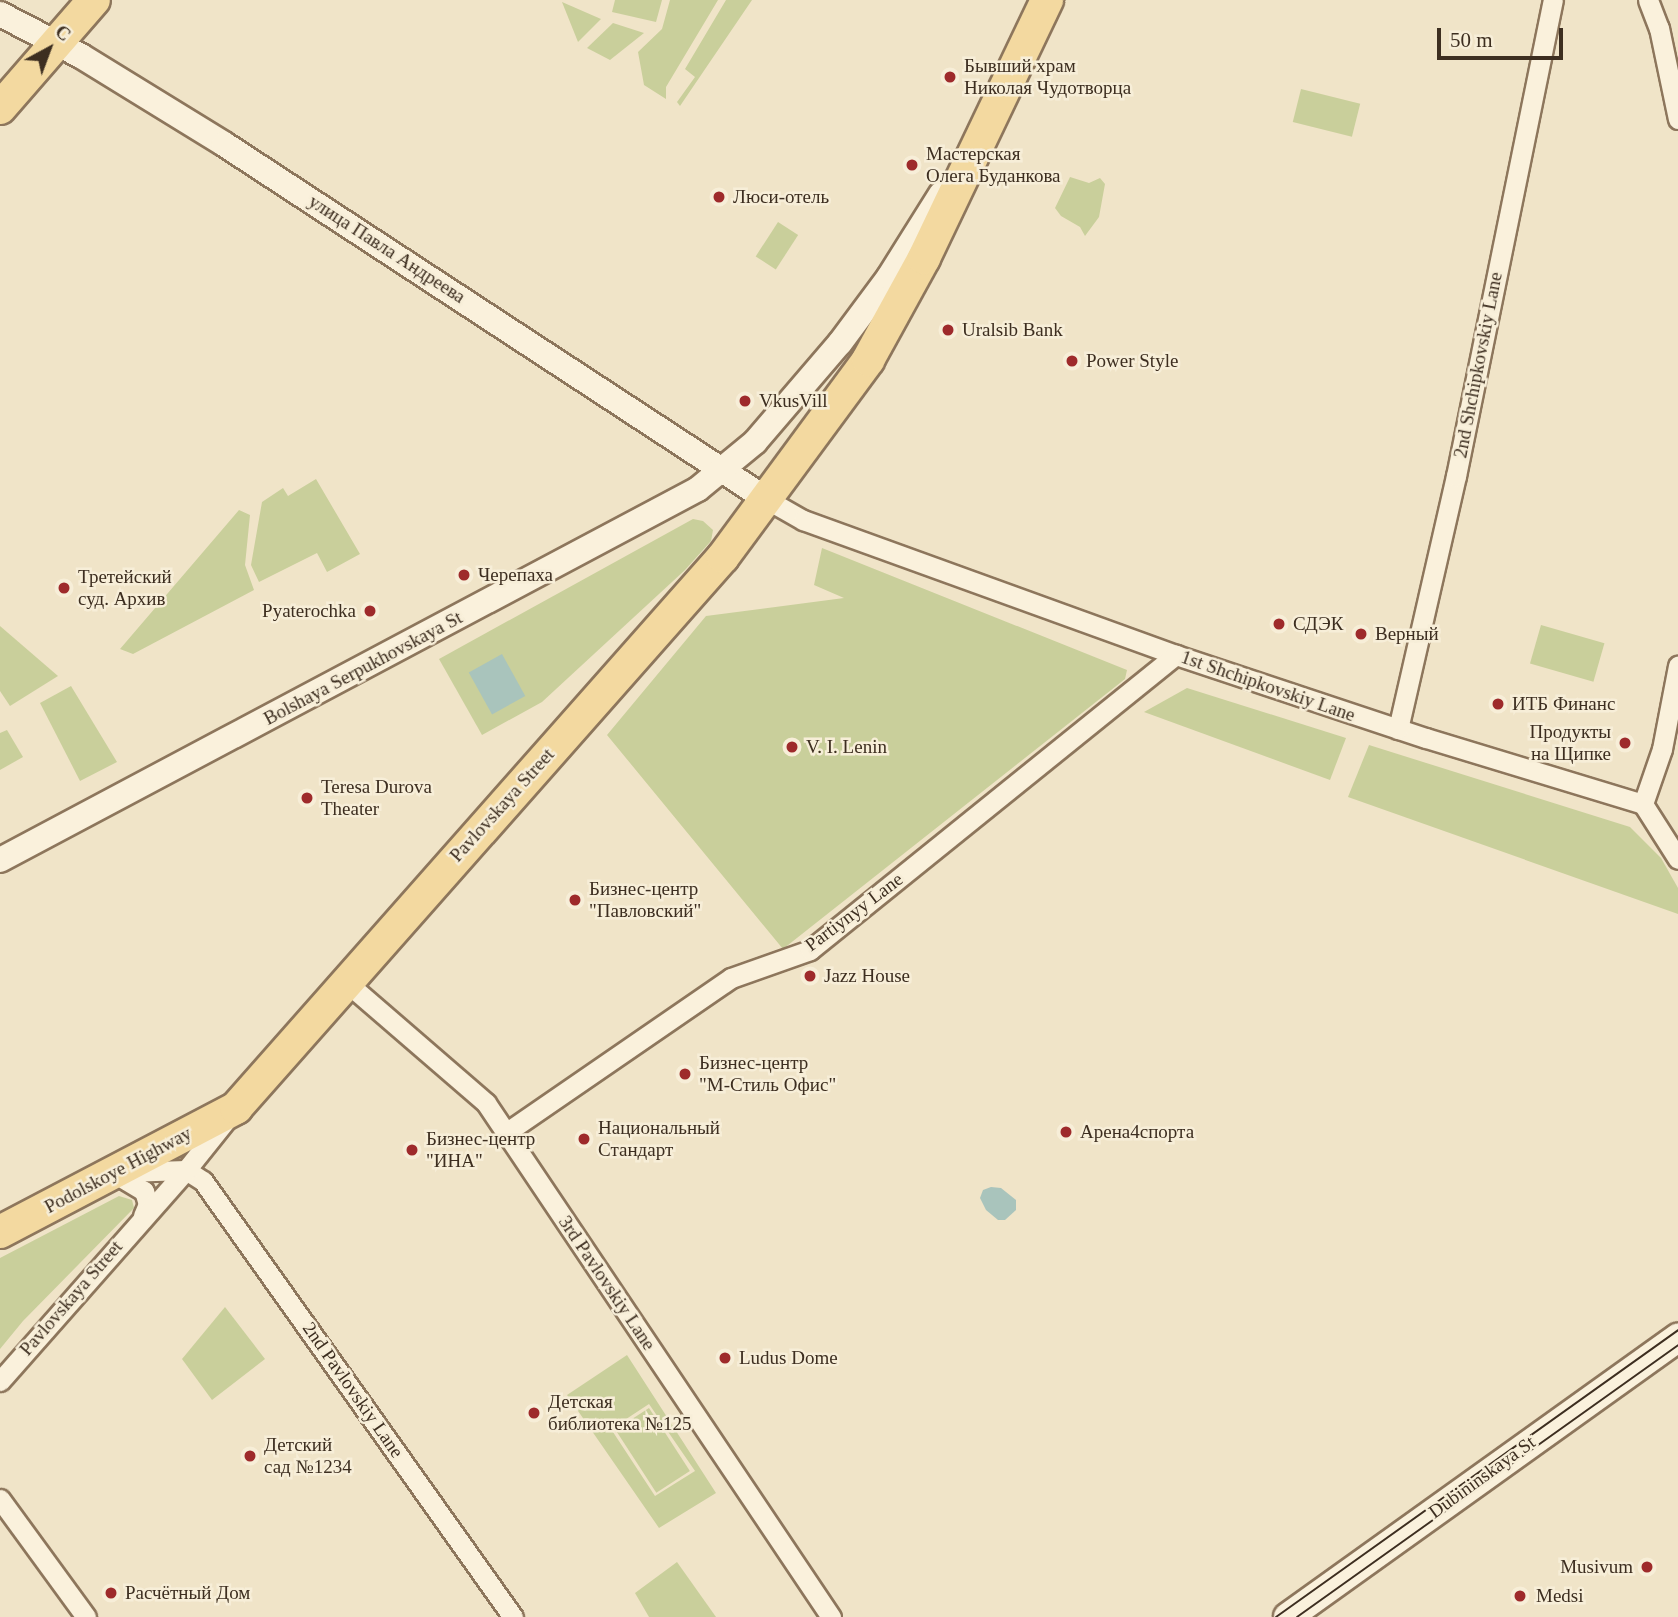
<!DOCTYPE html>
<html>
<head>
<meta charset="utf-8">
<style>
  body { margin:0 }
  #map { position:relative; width:1678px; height:1617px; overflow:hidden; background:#f0e4c8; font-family:"Times New Roman",serif }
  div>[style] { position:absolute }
  .green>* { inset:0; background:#c9cf9b; transform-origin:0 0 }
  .water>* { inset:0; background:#a9c4bc; transform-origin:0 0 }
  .roads { filter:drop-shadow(2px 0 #8d765c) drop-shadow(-2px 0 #8d765c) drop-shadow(0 2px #8d765c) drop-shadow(0 -2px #8d765c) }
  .minor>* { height:19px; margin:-9.5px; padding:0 9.5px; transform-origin:9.5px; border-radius:9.5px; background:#faf1dc }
  .tertiary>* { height:24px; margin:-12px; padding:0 12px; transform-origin:12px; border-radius:12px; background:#faf1dc }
  .secondary>* { height:28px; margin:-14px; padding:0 14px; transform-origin:14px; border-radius:14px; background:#faf1dc }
  .primary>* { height:32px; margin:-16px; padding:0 16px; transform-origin:16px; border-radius:16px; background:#f3d9a0 }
  .tram>* { height:2px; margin:-1px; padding:0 1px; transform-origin:1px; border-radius:1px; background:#3d2e20 }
  .dots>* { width:19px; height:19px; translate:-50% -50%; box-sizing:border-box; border:4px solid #f7eed8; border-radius:50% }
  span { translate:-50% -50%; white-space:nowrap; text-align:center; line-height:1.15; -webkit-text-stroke:5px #f7eed8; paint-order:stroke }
  .poi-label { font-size:19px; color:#3d2e20 }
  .left { translate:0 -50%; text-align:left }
  .right { translate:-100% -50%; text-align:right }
  .street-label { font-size:19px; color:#3d2e20 }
  .north { position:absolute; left:14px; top:14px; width:70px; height:70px; -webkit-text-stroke:5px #f7eed8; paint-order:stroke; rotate:41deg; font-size:19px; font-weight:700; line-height:28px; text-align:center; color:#3d2e20 }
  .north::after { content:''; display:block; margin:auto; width:24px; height:32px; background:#3d2e20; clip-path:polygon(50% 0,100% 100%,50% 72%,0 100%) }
  .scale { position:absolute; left:1437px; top:28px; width:126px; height:32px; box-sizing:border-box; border:4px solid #3d2e20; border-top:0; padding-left:9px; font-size:21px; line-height:24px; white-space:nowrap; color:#3d2e20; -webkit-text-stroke:5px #f7eed8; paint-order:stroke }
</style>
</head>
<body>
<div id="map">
  <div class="green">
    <div style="clip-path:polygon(615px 0,662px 0,656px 22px,612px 12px)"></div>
    <div style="clip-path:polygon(670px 0,718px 0,666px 87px,666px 99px,644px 85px,638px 52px,662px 29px)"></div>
    <div style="clip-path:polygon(726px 0,752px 0,680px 106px,677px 102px,695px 77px,685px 69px)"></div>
    <div style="clip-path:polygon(562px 2px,601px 19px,578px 42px)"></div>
    <div style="clip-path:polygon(613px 23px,644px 33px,610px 60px,587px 48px)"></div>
    <div style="left:1301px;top:89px;width:61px;height:34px;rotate:14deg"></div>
    <div style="clip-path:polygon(1070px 177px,1089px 183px,1100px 178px,1105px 184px,1099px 217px,1085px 236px,1080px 227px,1061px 216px,1055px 208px)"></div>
    <div style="left:778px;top:222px;width:24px;height:41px;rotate:33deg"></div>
    <div style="clip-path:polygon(316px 479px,360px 554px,327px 572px,317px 553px,259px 582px,251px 565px,262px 502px,283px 488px,288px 496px)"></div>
    <div style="clip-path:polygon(239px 510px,250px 515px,245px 565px,254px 590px,133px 654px,120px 649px)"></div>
    <div style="clip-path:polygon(693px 519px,703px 521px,713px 530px,711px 541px,685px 570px,542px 702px,482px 735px,439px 659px)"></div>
    <div style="clip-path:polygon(822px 548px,1127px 670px,1125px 679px,783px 949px,607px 735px,706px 616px,844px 598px,814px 585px)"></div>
    <div style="left:1541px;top:625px;width:66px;height:40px;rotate:16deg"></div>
    <div style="clip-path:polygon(0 626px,58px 676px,10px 706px,0 691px)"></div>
    <div style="clip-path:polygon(71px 686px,117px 762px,80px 781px,40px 703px)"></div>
    <div style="clip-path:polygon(1187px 688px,1346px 738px,1330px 780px,1144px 712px)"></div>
    <div style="clip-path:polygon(7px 730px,23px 757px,0 770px,0 733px)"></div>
    <div style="clip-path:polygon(1369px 745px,1630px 827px,1661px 858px,1678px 888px,1678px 914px,1348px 797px)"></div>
    <div style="clip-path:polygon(119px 1196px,132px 1200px,134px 1208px,23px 1321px,0 1349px,0 1258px)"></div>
    <div style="clip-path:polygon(225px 1307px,265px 1359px,212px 1400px,182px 1359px)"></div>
    <div style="clip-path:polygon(evenodd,627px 1355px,716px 1493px,659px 1528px,567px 1395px,627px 1355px,649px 1404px,695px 1471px,655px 1496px,611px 1429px,649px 1404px)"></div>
    <div style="left:649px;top:1408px;width:75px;height:40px;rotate:57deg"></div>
    <div style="clip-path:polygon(677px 1562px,716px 1617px,649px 1617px,635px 1593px)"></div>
  </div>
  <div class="water">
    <div style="left:502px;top:654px;width:48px;height:38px;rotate:61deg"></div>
    <div style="clip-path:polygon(991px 1187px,1001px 1188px,1016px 1200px,1016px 1210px,1005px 1220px,998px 1220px,986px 1210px,980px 1198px,983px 1190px)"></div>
  </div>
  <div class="roads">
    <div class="minor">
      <div style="left:1648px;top:0;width:30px;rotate:69deg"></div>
      <div style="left:1659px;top:28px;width:93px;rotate:78.2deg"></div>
      <div style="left:766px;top:499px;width:43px;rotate:29.6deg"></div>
      <div style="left:803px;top:520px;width:397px;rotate:19.9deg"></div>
      <div style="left:1176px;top:655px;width:263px;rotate:18.4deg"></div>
      <div style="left:1426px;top:738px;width:227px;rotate:16.9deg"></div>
      <div style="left:1398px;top:729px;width:260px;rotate:-77.1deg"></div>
      <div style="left:1456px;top:476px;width:486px;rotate:-78.5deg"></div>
      <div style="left:1643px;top:804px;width:58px;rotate:-70.9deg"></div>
      <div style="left:1662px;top:749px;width:85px;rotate:-79.1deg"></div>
      <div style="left:1643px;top:804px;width:65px;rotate:57.5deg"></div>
      <div style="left:346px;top:982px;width:185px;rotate:40.8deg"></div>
      <div style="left:486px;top:1103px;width:619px;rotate:56.13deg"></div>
      <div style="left:507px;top:1132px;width:272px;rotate:-34.5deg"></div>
      <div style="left:731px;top:978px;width:84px;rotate:-19.5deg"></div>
      <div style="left:810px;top:950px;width:470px;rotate:-38.9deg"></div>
      <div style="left:125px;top:1172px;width:61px;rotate:-1.9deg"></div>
      <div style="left:186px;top:1170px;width:20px;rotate:33deg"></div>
      <div style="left:203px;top:1181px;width:535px;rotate:54.59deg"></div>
      <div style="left:114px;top:1173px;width:35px;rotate:31deg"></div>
      <div style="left:144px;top:1191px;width:14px;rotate:73deg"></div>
      <div style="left:148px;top:1204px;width:13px;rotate:113deg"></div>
      <div style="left:0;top:1381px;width:281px;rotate:-48.6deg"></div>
      <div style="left:186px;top:1170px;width:64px;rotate:-51.3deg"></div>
      <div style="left:0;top:1499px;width:146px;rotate:53.9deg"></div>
    </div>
    <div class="tertiary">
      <div style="left:0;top:14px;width:91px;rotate:27.4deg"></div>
      <div style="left:81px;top:56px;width:168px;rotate:31.6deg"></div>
      <div style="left:224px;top:144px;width:648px;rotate:33.22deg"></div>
      <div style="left:0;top:860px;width:790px;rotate:-27.99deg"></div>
      <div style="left:698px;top:489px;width:74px;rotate:-39.5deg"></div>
      <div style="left:755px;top:442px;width:130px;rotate:-49.4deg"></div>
      <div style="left:840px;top:343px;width:82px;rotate:-53.4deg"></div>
      <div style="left:889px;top:277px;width:98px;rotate:-57.9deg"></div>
    </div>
    <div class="secondary">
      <div style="left:1288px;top:1617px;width:480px;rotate:-35.6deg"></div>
    </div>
    <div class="primary">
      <div style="left:0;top:108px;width:143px;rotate:-49deg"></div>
      <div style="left:0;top:1232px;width:267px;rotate:-27.7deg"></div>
      <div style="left:236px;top:1108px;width:735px;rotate:-48.53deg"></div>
      <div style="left:723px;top:557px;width:245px;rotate:-53.6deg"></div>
      <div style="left:868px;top:360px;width:116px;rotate:-61.2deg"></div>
      <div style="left:924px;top:258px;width:286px;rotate:-64.5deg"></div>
    </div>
  </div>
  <div class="tram">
    <div style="left:1276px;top:1617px;width:494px;rotate:-35.5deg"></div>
    <div style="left:1297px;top:1617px;width:468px;rotate:-35.5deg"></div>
  </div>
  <div class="dots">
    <div style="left:950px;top:77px;background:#9e2a2b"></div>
    <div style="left:912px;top:165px;background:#9e2a2b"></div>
    <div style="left:719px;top:197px;background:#9e2a2b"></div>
    <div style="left:948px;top:330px;background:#9e2a2b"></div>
    <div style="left:1072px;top:361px;background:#9e2a2b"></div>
    <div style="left:745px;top:401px;background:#9e2a2b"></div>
    <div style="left:464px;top:575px;background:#9e2a2b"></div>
    <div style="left:64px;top:588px;background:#9e2a2b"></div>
    <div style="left:370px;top:611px;background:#9e2a2b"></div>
    <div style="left:1279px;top:624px;background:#9e2a2b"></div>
    <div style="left:1361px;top:634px;background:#9e2a2b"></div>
    <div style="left:1498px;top:704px;background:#9e2a2b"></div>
    <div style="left:1625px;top:743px;background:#9e2a2b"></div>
    <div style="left:792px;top:747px;background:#9e2a2b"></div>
    <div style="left:307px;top:798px;background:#9e2a2b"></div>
    <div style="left:575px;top:900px;background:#9e2a2b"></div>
    <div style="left:810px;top:976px;background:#9e2a2b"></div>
    <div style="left:685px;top:1074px;background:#9e2a2b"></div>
    <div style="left:1066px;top:1132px;background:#9e2a2b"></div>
    <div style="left:584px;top:1139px;background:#9e2a2b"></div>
    <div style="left:412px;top:1150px;background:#9e2a2b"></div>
    <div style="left:725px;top:1358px;background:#9e2a2b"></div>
    <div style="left:534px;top:1413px;background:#9e2a2b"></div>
    <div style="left:250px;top:1456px;background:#9e2a2b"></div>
    <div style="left:1647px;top:1567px;background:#9e2a2b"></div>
    <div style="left:111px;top:1593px;background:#9e2a2b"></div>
    <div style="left:1520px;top:1596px;background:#9e2a2b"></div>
  </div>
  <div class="poi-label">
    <span class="left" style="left:964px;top:77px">Бывший храм<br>Николая Чудотворца</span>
    <span class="left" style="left:926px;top:165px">Мастерская<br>Олега Буданкова</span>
    <span class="left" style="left:733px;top:197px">Люси-отель</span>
    <span class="left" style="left:962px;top:330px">Uralsib Bank</span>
    <span class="left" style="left:1086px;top:361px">Power Style</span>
    <span class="left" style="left:759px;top:401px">VkusVill</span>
    <span class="left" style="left:478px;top:575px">Черепаха</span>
    <span class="left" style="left:78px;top:588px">Третейский<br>суд. Архив</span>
    <span class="right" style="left:356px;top:611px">Pyaterochka</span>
    <span class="left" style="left:1293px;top:624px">СДЭК</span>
    <span class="left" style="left:1375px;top:634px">Верный</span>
    <span class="left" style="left:1512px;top:704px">ИТБ Финанс</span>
    <span class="right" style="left:1611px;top:743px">Продукты<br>на Щипке</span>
    <span class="left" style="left:806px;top:747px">V. I. Lenin</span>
    <span class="left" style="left:321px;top:798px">Teresa Durova<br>Theater</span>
    <span class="left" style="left:589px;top:900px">Бизнес-центр<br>"Павловский"</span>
    <span class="left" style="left:824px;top:976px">Jazz House</span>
    <span class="left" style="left:699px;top:1074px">Бизнес-центр<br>"М-Стиль Офис"</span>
    <span class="left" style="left:598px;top:1139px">Национальный<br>Стандарт</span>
    <span class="left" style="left:1080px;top:1132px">Арена4спорта</span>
    <span class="left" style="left:426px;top:1150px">Бизнес-центр<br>"ИНА"</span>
    <span class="left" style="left:739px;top:1358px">Ludus Dome</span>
    <span class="left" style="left:548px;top:1413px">Детская<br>библиотека №125</span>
    <span class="left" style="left:264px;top:1456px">Детский<br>сад №1234</span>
    <span class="right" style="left:1633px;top:1567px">Musivum</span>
    <span class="left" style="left:125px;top:1593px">Расчётный Дом</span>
    <span class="left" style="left:1536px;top:1596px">Medsi</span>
  </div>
  <div class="street-label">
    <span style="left:387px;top:249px;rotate:33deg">улица Павла Андреева</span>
    <span style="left:1478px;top:365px;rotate:-79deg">2nd Shchipkovskiy Lane</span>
    <span style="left:363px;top:668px;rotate:-28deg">Bolshaya Serpukhovskaya St</span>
    <span style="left:1268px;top:686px;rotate:19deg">1st Shchipkovskiy Lane</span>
    <span style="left:502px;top:805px;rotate:-48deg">Pavlovskaya Street</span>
    <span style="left:854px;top:912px;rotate:-37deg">Partiynyy Lane</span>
    <span style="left:118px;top:1170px;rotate:-28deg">Podolskoye Highway</span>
    <span style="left:607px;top:1283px;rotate:56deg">3rd Pavlovskiy Lane</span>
    <span style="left:71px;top:1298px;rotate:-49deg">Pavlovskaya Street</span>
    <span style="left:353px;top:1390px;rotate:55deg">2nd Pavlovskiy Lane</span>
    <span style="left:1482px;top:1477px;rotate:-36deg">Dubininskaya St</span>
  </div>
  <div class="north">С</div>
  <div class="scale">50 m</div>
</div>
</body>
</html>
